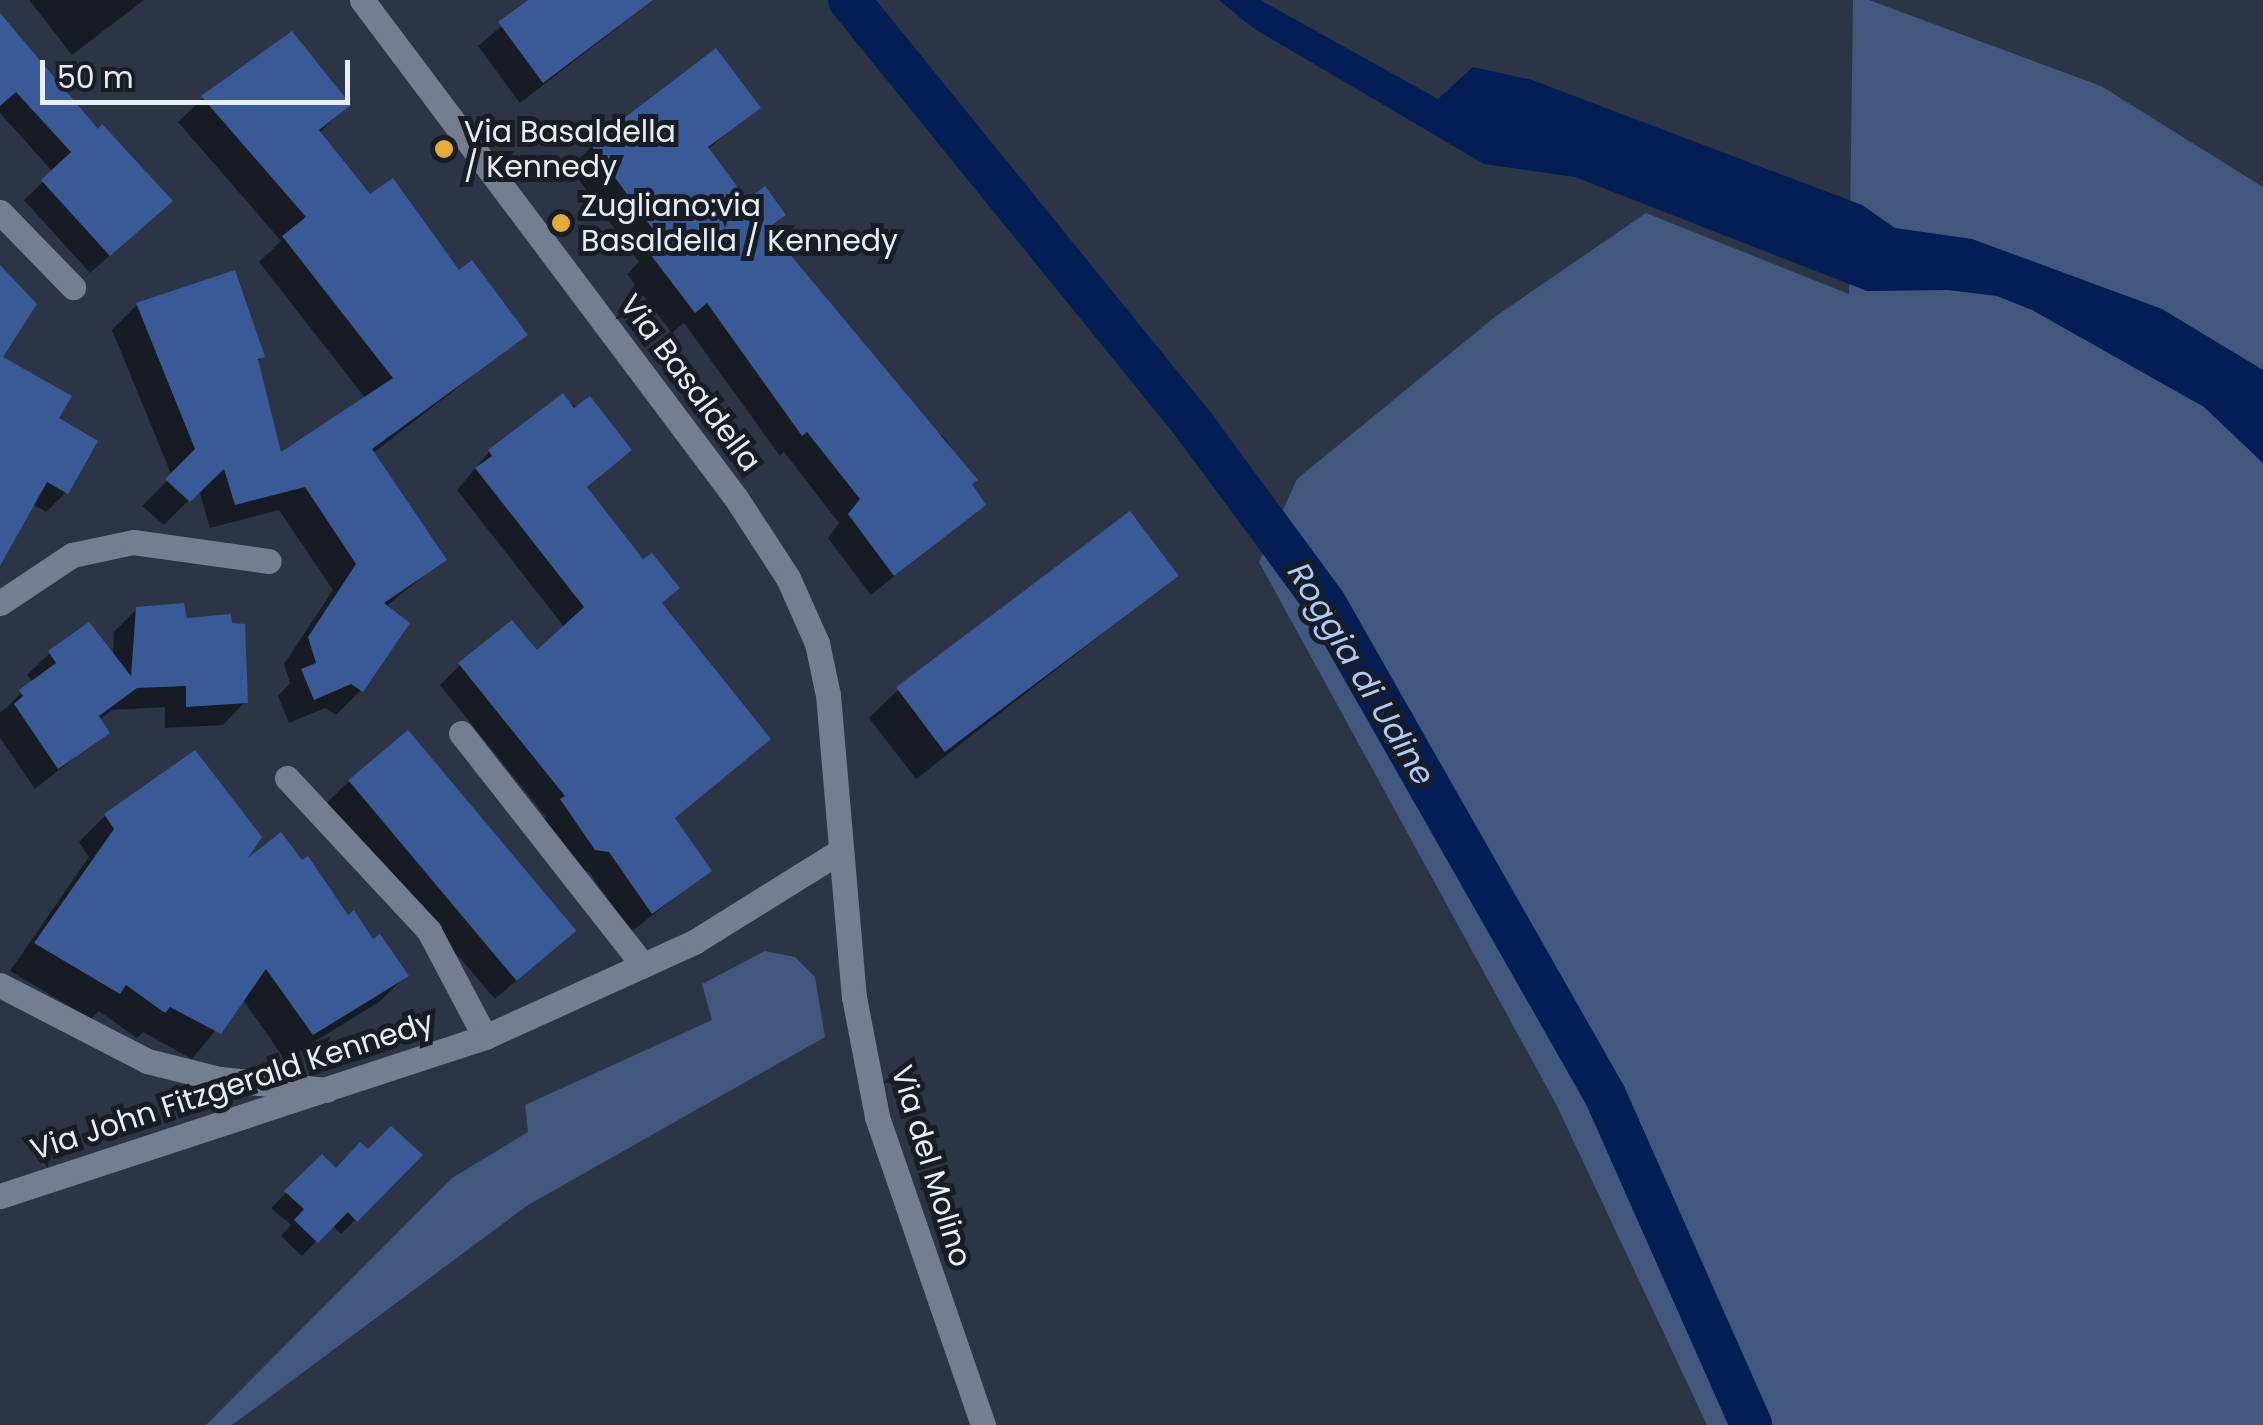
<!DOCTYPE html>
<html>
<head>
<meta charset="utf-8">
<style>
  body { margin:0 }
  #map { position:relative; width:2263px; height:1425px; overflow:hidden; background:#2b3545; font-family:Poppins,sans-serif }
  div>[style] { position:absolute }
  .green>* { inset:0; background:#41577e }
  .water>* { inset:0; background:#021e54 }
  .shadow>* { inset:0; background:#0007 }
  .canal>* { height:42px; margin:-21px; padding:0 21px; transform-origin:21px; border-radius:21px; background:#021e54 }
  .building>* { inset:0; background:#395a96; transform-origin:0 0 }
  .minor>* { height:25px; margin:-12.5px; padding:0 12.5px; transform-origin:12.5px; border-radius:12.5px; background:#737e91 }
  .dots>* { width:28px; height:28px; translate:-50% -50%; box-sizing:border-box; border:5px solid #181c24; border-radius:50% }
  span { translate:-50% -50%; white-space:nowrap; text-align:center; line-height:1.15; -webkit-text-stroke:10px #181c24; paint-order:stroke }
  .poi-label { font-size:30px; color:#e7eef8 }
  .left { translate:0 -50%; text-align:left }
  .street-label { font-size:30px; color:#e7eef8 }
  .water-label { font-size:32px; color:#accafe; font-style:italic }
  .scale { position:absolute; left:40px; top:60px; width:310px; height:45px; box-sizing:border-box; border:5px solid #e7eef8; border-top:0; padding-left:12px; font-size:30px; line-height:35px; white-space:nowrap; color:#e7eef8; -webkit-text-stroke:8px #181c24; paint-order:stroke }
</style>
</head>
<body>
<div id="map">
  <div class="green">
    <div style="clip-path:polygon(1853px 0,1869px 0,2101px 86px,2263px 187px,2263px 1425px,1707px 1425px,1556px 1104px,1259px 562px,1297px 479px,1496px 316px,1646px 213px,1849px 294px)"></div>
    <div style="clip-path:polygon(765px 951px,795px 957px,815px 977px,825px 1037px,528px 1205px,232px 1425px,206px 1425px,452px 1178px,528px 1132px,525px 1105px,712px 1020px,702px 984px)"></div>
  </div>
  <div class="water">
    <div style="clip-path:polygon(1219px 0,1260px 0,1438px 99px,1473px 67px,1532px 80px,1862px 205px,1895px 228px,1972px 239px,2162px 309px,2263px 370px,2263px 463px,2204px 407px,2032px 310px,1997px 296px,1948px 290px,1867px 291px,1575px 177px,1484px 164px,1253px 28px)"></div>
  </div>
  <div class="shadow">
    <div style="clip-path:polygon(29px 0,144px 0,72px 55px)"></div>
    <div style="clip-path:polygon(532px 0,653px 0,520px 103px,478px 46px)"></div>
    <div style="clip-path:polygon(0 23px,151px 219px,90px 273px,24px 200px,53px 172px,0 113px)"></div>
    <div style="clip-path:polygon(203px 98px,348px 105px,318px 134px,370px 197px,525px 335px,372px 454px,444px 560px,385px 607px,361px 690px,336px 715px,325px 708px,289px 723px,278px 696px,290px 683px,284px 664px,333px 590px,279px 510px,210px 528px,199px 490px,164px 525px,142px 506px,172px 476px,112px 330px,137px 305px,262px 357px,257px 362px,280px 457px,366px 399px,259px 262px,281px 241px,178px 122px)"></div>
    <div style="clip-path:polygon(757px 107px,707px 150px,746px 203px,783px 215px,767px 231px,937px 439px,942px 435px,975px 479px,970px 485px,982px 505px,871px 595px,828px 538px,839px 523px,784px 452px,780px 456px,684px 323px,672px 333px,627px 274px,639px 262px,570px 168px,592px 146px)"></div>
    <div style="clip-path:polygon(0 358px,55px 419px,66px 492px,46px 512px,32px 504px,0 551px)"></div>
    <div style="clip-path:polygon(562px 396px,629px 450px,585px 489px,642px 563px,677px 588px,660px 605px,768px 739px,673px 820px,709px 871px,631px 932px,589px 872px,575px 869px,542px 821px,546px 817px,440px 685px,460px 665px,536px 654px,565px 628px,457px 490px,489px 452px)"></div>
    <div style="clip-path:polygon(1176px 576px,916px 779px,869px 718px,898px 690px)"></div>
    <div style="clip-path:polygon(137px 609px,185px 620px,245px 702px,223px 725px,165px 728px,165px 707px,112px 710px,99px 720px,107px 732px,35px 789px,0 738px,0 713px,33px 683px,27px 675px,50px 653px,113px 656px,114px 632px)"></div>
    <div style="clip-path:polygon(349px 781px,575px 930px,495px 999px,327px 803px)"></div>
    <div style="clip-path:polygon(105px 816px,239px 867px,347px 918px,406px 976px,379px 1002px,285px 1060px,242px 998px,192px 1059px,143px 1032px,137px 1038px,99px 1011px,91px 1019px,10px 971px,89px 857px,79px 842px)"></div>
    <div style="clip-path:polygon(419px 1156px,341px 1234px,332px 1225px,302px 1256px,281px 1236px,291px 1225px,271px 1208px,322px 1157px,336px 1171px)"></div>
  </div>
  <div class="canal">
    <div style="left:849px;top:0;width:546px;rotate:50.95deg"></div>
    <div style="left:1193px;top:424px;width:222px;rotate:53.6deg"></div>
    <div style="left:1325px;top:603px;width:566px;rotate:60.36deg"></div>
    <div style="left:1605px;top:1095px;width:361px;rotate:66.1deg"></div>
  </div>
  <div class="building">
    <div style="clip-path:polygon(528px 0,653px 0,543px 83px,498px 22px)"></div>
    <div style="clip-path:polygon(0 13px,98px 129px,102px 124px,173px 201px,110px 256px,41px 180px,71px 152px,16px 92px,0 106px)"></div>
    <div style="clip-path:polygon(292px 31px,351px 105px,319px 130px,370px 194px,393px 178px,459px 270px,472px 260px,528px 335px,372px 449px,447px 560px,384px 603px,410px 623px,363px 692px,351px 684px,314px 700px,301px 669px,316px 663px,308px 637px,356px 564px,305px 487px,235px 505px,224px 469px,190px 502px,165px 479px,195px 449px,136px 303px,235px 270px,265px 357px,258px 359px,281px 452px,393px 378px,282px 236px,306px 217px,201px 96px)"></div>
    <div style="clip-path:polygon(716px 48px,761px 108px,708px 147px,747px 200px,765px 186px,786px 215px,768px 228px,978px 480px,972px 484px,986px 505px,894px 576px,848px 514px,860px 499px,807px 432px,802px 436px,707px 303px,695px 313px,647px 250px,661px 240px,590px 144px)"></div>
    <div style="clip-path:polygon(0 265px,37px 304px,3px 357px,72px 396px,59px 418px,98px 441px,68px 494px,47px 482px,0 566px)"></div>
    <div style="clip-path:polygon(563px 393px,574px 408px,590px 396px,632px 450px,587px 487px,643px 559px,652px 553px,680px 588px,662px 603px,771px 739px,675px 818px,712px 871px,652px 914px,609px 852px,595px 850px,560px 799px,565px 796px,458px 663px,512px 620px,537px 650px,584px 607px,475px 468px,492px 456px,488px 450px)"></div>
    <div style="left:1130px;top:511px;width:81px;height:293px;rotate:53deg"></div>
    <div style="clip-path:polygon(184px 603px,187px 618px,231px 614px,232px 623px,245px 624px,248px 703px,186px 707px,186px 686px,137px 688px,99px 716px,110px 733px,58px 769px,14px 704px,23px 696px,19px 690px,56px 663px,48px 651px,89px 622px,131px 676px,136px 607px)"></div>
    <div style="left:408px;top:730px;width:262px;height:78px;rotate:50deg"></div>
    <div style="clip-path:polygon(195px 750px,262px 837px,248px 858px,281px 832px,302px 860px,308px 856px,348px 915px,354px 910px,373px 939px,380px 934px,409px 976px,313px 1035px,266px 969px,221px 1034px,170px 1007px,165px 1013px,126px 985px,120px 994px,34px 943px,114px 829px,104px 814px)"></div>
    <div style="clip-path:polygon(391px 1126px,423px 1155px,357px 1222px,348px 1212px,318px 1243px,294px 1220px,304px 1209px,284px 1191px,322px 1154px,336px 1168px,360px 1142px,368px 1149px)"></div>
  </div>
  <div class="minor">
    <div style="left:362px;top:0;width:623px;rotate:53.09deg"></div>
    <div style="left:736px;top:498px;width:95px;rotate:57deg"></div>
    <div style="left:788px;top:578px;width:71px;rotate:66deg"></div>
    <div style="left:817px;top:643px;width:53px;rotate:78.1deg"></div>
    <div style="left:828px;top:695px;width:303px;rotate:85.1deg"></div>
    <div style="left:854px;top:997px;width:122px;rotate:79.1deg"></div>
    <div style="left:877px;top:1117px;width:326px;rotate:71deg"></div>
    <div style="left:0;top:212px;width:105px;rotate:45.8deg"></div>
    <div style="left:0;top:603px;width:87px;rotate:-33.7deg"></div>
    <div style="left:72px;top:555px;width:62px;rotate:-12deg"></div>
    <div style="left:133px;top:542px;width:137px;rotate:8deg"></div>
    <div style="left:461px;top:733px;width:295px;rotate:51.9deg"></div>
    <div style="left:287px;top:778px;width:209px;rotate:47.1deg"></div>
    <div style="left:429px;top:931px;width:120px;rotate:62.2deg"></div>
    <div style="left:0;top:985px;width:165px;rotate:27.3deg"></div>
    <div style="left:147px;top:1061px;width:75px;rotate:13.9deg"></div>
    <div style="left:220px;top:1079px;width:107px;rotate:5.9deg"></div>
    <div style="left:0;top:1196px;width:510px;rotate:-18.15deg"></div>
    <div style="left:485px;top:1037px;width:230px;rotate:-24.4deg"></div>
    <div style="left:694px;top:942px;width:172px;rotate:-31.9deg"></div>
  </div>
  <div class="dots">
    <div style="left:444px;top:149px;background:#e6ad36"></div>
    <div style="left:561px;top:223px;background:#e6ad36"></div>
  </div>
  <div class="poi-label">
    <span class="left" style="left:464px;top:149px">Via Basaldella<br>/ Kennedy</span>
    <span class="left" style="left:581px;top:223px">Zugliano:via<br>Basaldella / Kennedy</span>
  </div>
  <div class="street-label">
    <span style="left:690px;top:383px;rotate:53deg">Via Basaldella</span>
    <span style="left:232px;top:1086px;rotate:-18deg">Via John Fitzgerald Kennedy</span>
    <span style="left:931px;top:1166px;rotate:73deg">Via del Molino</span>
  </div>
  <div class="water-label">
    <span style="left:1361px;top:674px;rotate:59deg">Roggia di Udine</span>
  </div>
  <div class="scale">50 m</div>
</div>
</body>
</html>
